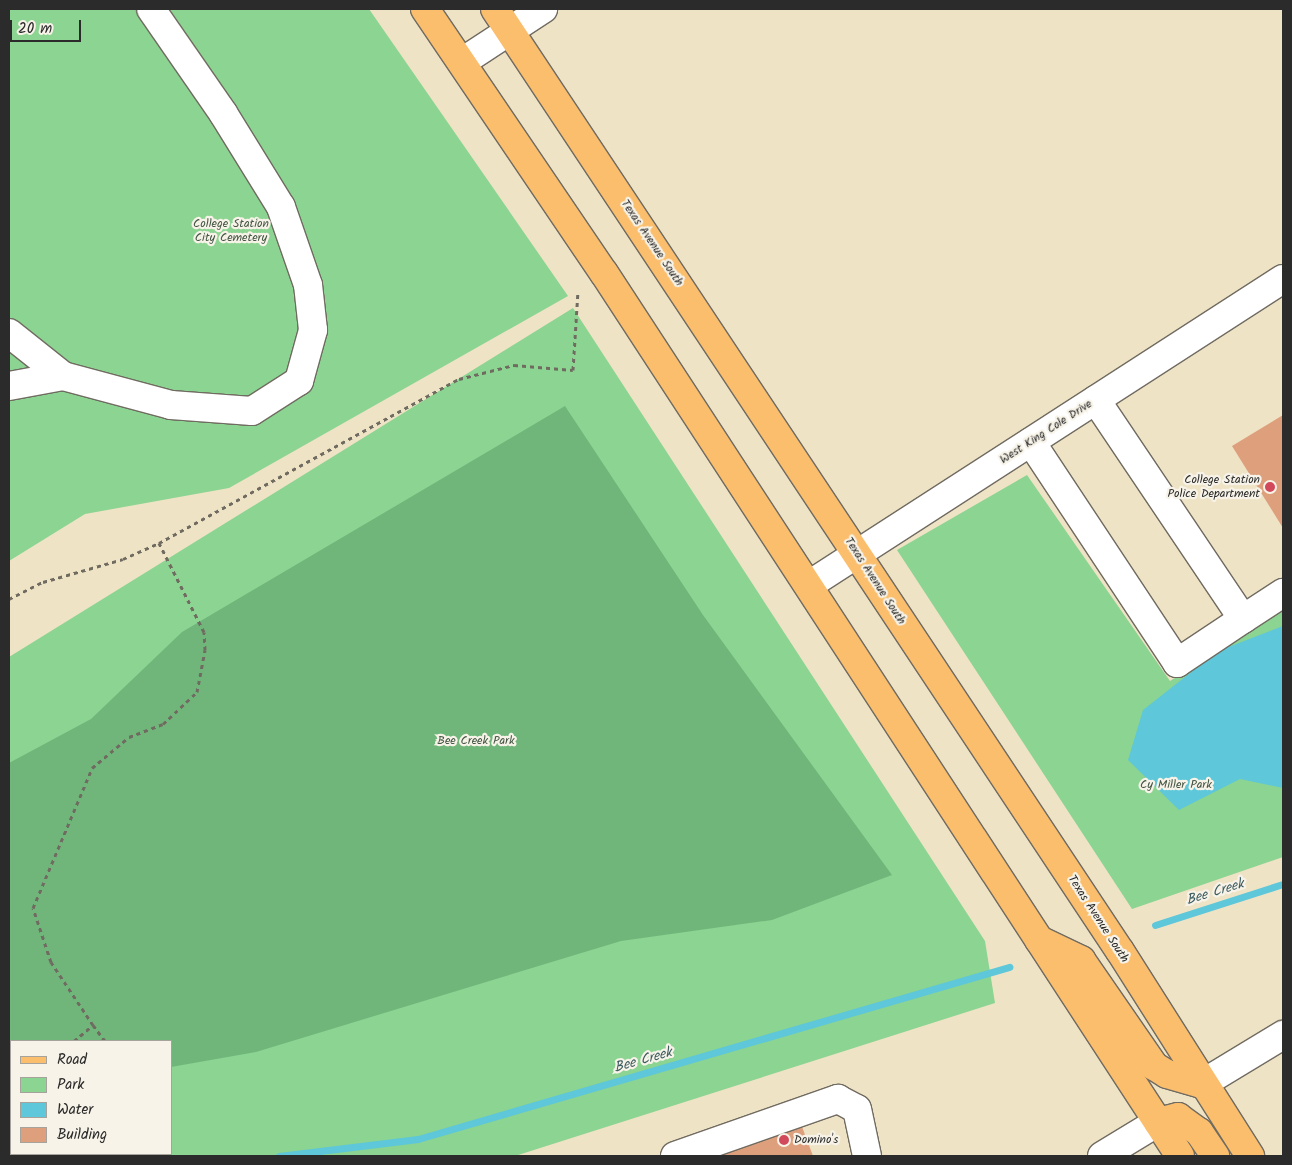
<!DOCTYPE html>
<html>
<head>
<meta charset="utf-8">
<style>
  body { margin:0 }
  #map { position:relative; width:1292px; height:1165px; overflow:hidden; background:#efe3c6; font-family:Kalam,sans-serif }
  div>[style] { position:absolute }
  .green>* { inset:0; background:#8bd491 }
  .forest>* { inset:0; background:#70b67b }
  .water>* { inset:0; background:#5ec7d9 }
  .stream>* { height:7px; margin:-3.5px; padding:0 3.5px; transform-origin:3.5px; border-radius:3.5px; background:#5ec7d9 }
  .building>* { inset:0; background:#dd9f7c }
  .path>* { height:3px; margin-top:-1.5px; transform-origin:0; background:repeating-linear-gradient(90deg,#706b61 0 4px,transparent 0 8px) }
  .roads { filter:drop-shadow(1px 0 #706b61) drop-shadow(-1px 0 #706b61) drop-shadow(0 1px #706b61) drop-shadow(0 -1px #706b61) }
  .minor>* { height:28px; margin:-14px; padding:0 14px; transform-origin:14px; border-radius:14px; background:#fff }
  .major>* { height:28px; margin:-14px; padding:0 14px; transform-origin:14px; border-radius:14px; background:#fabe6d }
  .dots>* { width:14px; height:14px; translate:-50% -50%; box-sizing:border-box; border:2px solid #f7f3e8; border-radius:50% }
  span { translate:-50% -50%; white-space:nowrap; text-align:center; line-height:1.15; -webkit-text-stroke:4.5px #f7f3e8; paint-order:stroke }
  .park-label { font-size:12px; color:#435544 }
  .street-label { font-size:12px; color:#2b2b2b }
  .poi-label { font-size:12px; color:#2b2b2b }
  .right { translate:-100% -50%; text-align:right }
  .left { translate:0 -50%; text-align:left }
  .water-label { font-size:14px; color:#3a5a5f; font-style:italic }
  .frame { position:absolute; inset:0; border:10px solid #2b2b2b; pointer-events:none }
  .legend { position:absolute; left:10px; top:1040px; width:162px; height:115px; box-sizing:border-box; background:#f7f3e8; border:1px solid #a5a39c; margin:0; padding:6px 9px; list-style:none; font-size:15px; color:#2b2b2b }
  .legend li { display:flex; align-items:center; gap:10px; height:25px }
  .legend b { width:25px; border:1px solid #a5a39c }
  .scale { position:absolute; left:10px; top:20px; width:71px; height:22px; box-sizing:border-box; border:2px solid #2b2b2b; border-top:0; padding-left:6px; font-size:15px; line-height:18px; white-space:nowrap; color:#2b2b2b; -webkit-text-stroke:4px #f7f3e8; paint-order:stroke }
</style>
</head>
<body>
<div id="map">
  <div class="green">
    <div style="clip-path:polygon(9px 9px,369px 9px,568px 296px,229px 488px,85px 514px,9px 561px)"></div>
    <div style="clip-path:polygon(evenodd,573px 308px,985px 941px,995px 1003px,515px 1156px,9px 1156px,9px 657px,573px 308px,11px 1041px,171px 1041px,171px 1154px,11px 1154px,11px 1041px)"></div>
    <div style="clip-path:polygon(1027px 475px,1170px 681px,1283px 610px,1283px 857px,1132px 909px,897px 550px)"></div>
  </div>
  <div class="forest">
    <div style="clip-path:polygon(565px 406px,703px 615px,892px 875px,772px 920px,621px 941px,256px 1052px,171px 1067px,171px 1041px,11px 1041px,9px 1094px,9px 763px,91px 719px,182px 632px)"></div>
  </div>
  <div class="water">
    <div style="clip-path:polygon(1283px 626px,1283px 788px,1240px 779px,1179px 810px,1128px 760px,1143px 710px,1218px 651px)"></div>
  </div>
  <div class="stream">
    <div style="left:1155px;top:925px;width:134px;rotate:-17.8deg"></div>
    <div style="left:279px;top:1156px;width:140px;rotate:-7deg"></div>
    <div style="left:418px;top:1139px;width:616px;rotate:-16.23deg"></div>
  </div>
  <div class="building">
    <div style="clip-path:polygon(1283px 415px,1283px 528px,1232px 446px)"></div>
    <div style="clip-path:polygon(801px 1124px,813px 1156px,721px 1156px)"></div>
  </div>
  <div class="path">
    <div style="left:9px;top:599px;width:38px;rotate:-27deg"></div>
    <div style="left:43px;top:582px;width:83px;rotate:-16deg"></div>
    <div style="left:123px;top:559px;width:39px;rotate:-24deg"></div>
    <div style="left:159px;top:543px;width:342px;rotate:-28.7deg"></div>
    <div style="left:459px;top:379px;width:57px;rotate:-14.3deg"></div>
    <div style="left:514px;top:365px;width:59px;rotate:4.8deg"></div>
    <div style="left:573px;top:370px;width:79px;rotate:-86.4deg"></div>
    <div style="left:93px;top:1025px;width:76px;rotate:-123.7deg"></div>
    <div style="left:51px;top:962px;width:57px;rotate:-108.4deg"></div>
    <div style="left:33px;top:908px;width:152px;rotate:-67.1deg"></div>
    <div style="left:92px;top:768px;width:48px;rotate:-40deg"></div>
    <div style="left:129px;top:737px;width:36px;rotate:-21deg"></div>
    <div style="left:163px;top:724px;width:47px;rotate:-43.3deg"></div>
    <div style="left:197px;top:692px;width:43px;rotate:-79.2deg"></div>
    <div style="left:205px;top:650px;width:18px;rotate:-93deg"></div>
    <div style="left:204px;top:632px;width:100px;rotate:-116.8deg"></div>
    <div style="left:74px;top:1041px;width:25px;rotate:-40deg"></div>
    <div style="left:93px;top:1025px;width:20px;rotate:53deg"></div>
    <div style="left:9px;top:1052px;width:3px;rotate:45deg"></div>
  </div>
  <div class="roads">
    <div class="minor">
      <div style="left:462px;top:62px;width:97px;rotate:-33.2deg"></div>
      <div style="left:9px;top:333px;width:69px;rotate:38.5deg"></div>
      <div style="left:63px;top:376px;width:112px;rotate:15deg"></div>
      <div style="left:171px;top:405px;width:81px;rotate:4.2deg"></div>
      <div style="left:252px;top:411px;width:56px;rotate:-32.6deg"></div>
      <div style="left:299px;top:381px;width:53px;rotate:-74.6deg"></div>
      <div style="left:313px;top:330px;width:45px;rotate:-96.3deg"></div>
      <div style="left:308px;top:285px;width:83px;rotate:-109.1deg"></div>
      <div style="left:281px;top:207px;width:110px;rotate:-121.7deg"></div>
      <div style="left:223px;top:113px;width:126px;rotate:-124.7deg"></div>
      <div style="left:9px;top:386px;width:55px;rotate:-10.5deg"></div>
      <div style="left:1031px;top:442px;width:265px;rotate:56.5deg"></div>
      <div style="left:1177px;top:663px;width:79px;rotate:-33.7deg"></div>
      <div style="left:1243px;top:619px;width:264px;rotate:-123.9deg"></div>
      <div style="left:809px;top:585px;width:564px;rotate:-32.85deg"></div>
      <div style="left:1243px;top:619px;width:48px;rotate:-33deg"></div>
      <div style="left:1202px;top:1084px;width:95px;rotate:-31.2deg"></div>
      <div style="left:675px;top:1156px;width:173px;rotate:-19.3deg"></div>
      <div style="left:838px;top:1099px;width:21px;rotate:28deg"></div>
      <div style="left:857px;top:1109px;width:48px;rotate:78deg"></div>
      <div style="left:1102px;top:1156px;width:66px;rotate:-31.3deg"></div>
    </div>
    <div class="major">
      <div style="left:425px;top:9px;width:319px;rotate:55.9deg"></div>
      <div style="left:604px;top:273px;width:1054px;rotate:56.88deg"></div>
      <div style="left:495px;top:9px;width:1130px;rotate:56.44deg"></div>
      <div style="left:1120px;top:951px;width:243px;rotate:57.6deg"></div>
      <div style="left:1039px;top:940px;width:47px;rotate:25.5deg"></div>
      <div style="left:1081px;top:960px;width:129px;rotate:55.4deg"></div>
      <div style="left:1154px;top:1066px;width:15px;rotate:32deg"></div>
      <div style="left:1167px;top:1074px;width:36px;rotate:16deg"></div>
      <div style="left:1158px;top:1122px;width:21px;rotate:-14deg"></div>
      <div style="left:1178px;top:1117px;width:26px;rotate:36deg"></div>
      <div style="left:1199px;top:1132px;width:29px;rotate:56deg"></div>
    </div>
  </div>
  <div class="dots">
    <div style="left:1270px;top:487px;background:#d1495b"></div>
    <div style="left:784px;top:1140px;background:#d1495b"></div>
  </div>
  <div class="park-label">
    <span style="left:231px;top:231px">College Station<br>City Cemetery</span>
    <span style="left:476px;top:741px">Bee Creek Park</span>
    <span style="left:1176px;top:785px">Cy Miller Park</span>
  </div>
  <div class="street-label">
    <span style="left:652px;top:243px;rotate:56deg">Texas Avenue South</span>
    <span style="left:1046px;top:432px;rotate:-33deg">West King Cole Drive</span>
    <span style="left:875px;top:581px;rotate:57deg">Texas Avenue South</span>
    <span style="left:1098px;top:919px;rotate:57deg">Texas Avenue South</span>
  </div>
  <div class="poi-label">
    <span class="right" style="left:1260px;top:487px">College Station<br>Police Department</span>
    <span class="left" style="left:794px;top:1140px">Domino's</span>
  </div>
  <div class="water-label">
    <span style="left:1215px;top:892px;rotate:-17deg">Bee Creek</span>
    <span style="left:643px;top:1060px;rotate:-16deg">Bee Creek</span>
  </div>
  <div class="frame"></div>
  <ul class="legend">
  <li><b style="height:6px;background:#fabe6d"></b>Road</li>
  <li><b style="height:14px;background:#8bd491"></b>Park</li>
  <li><b style="height:14px;background:#5ec7d9"></b>Water</li>
  <li><b style="height:14px;background:#dd9f7c"></b>Building</li>
  </ul>
  <div class="scale">20 m</div>
</div>
</body>
</html>
